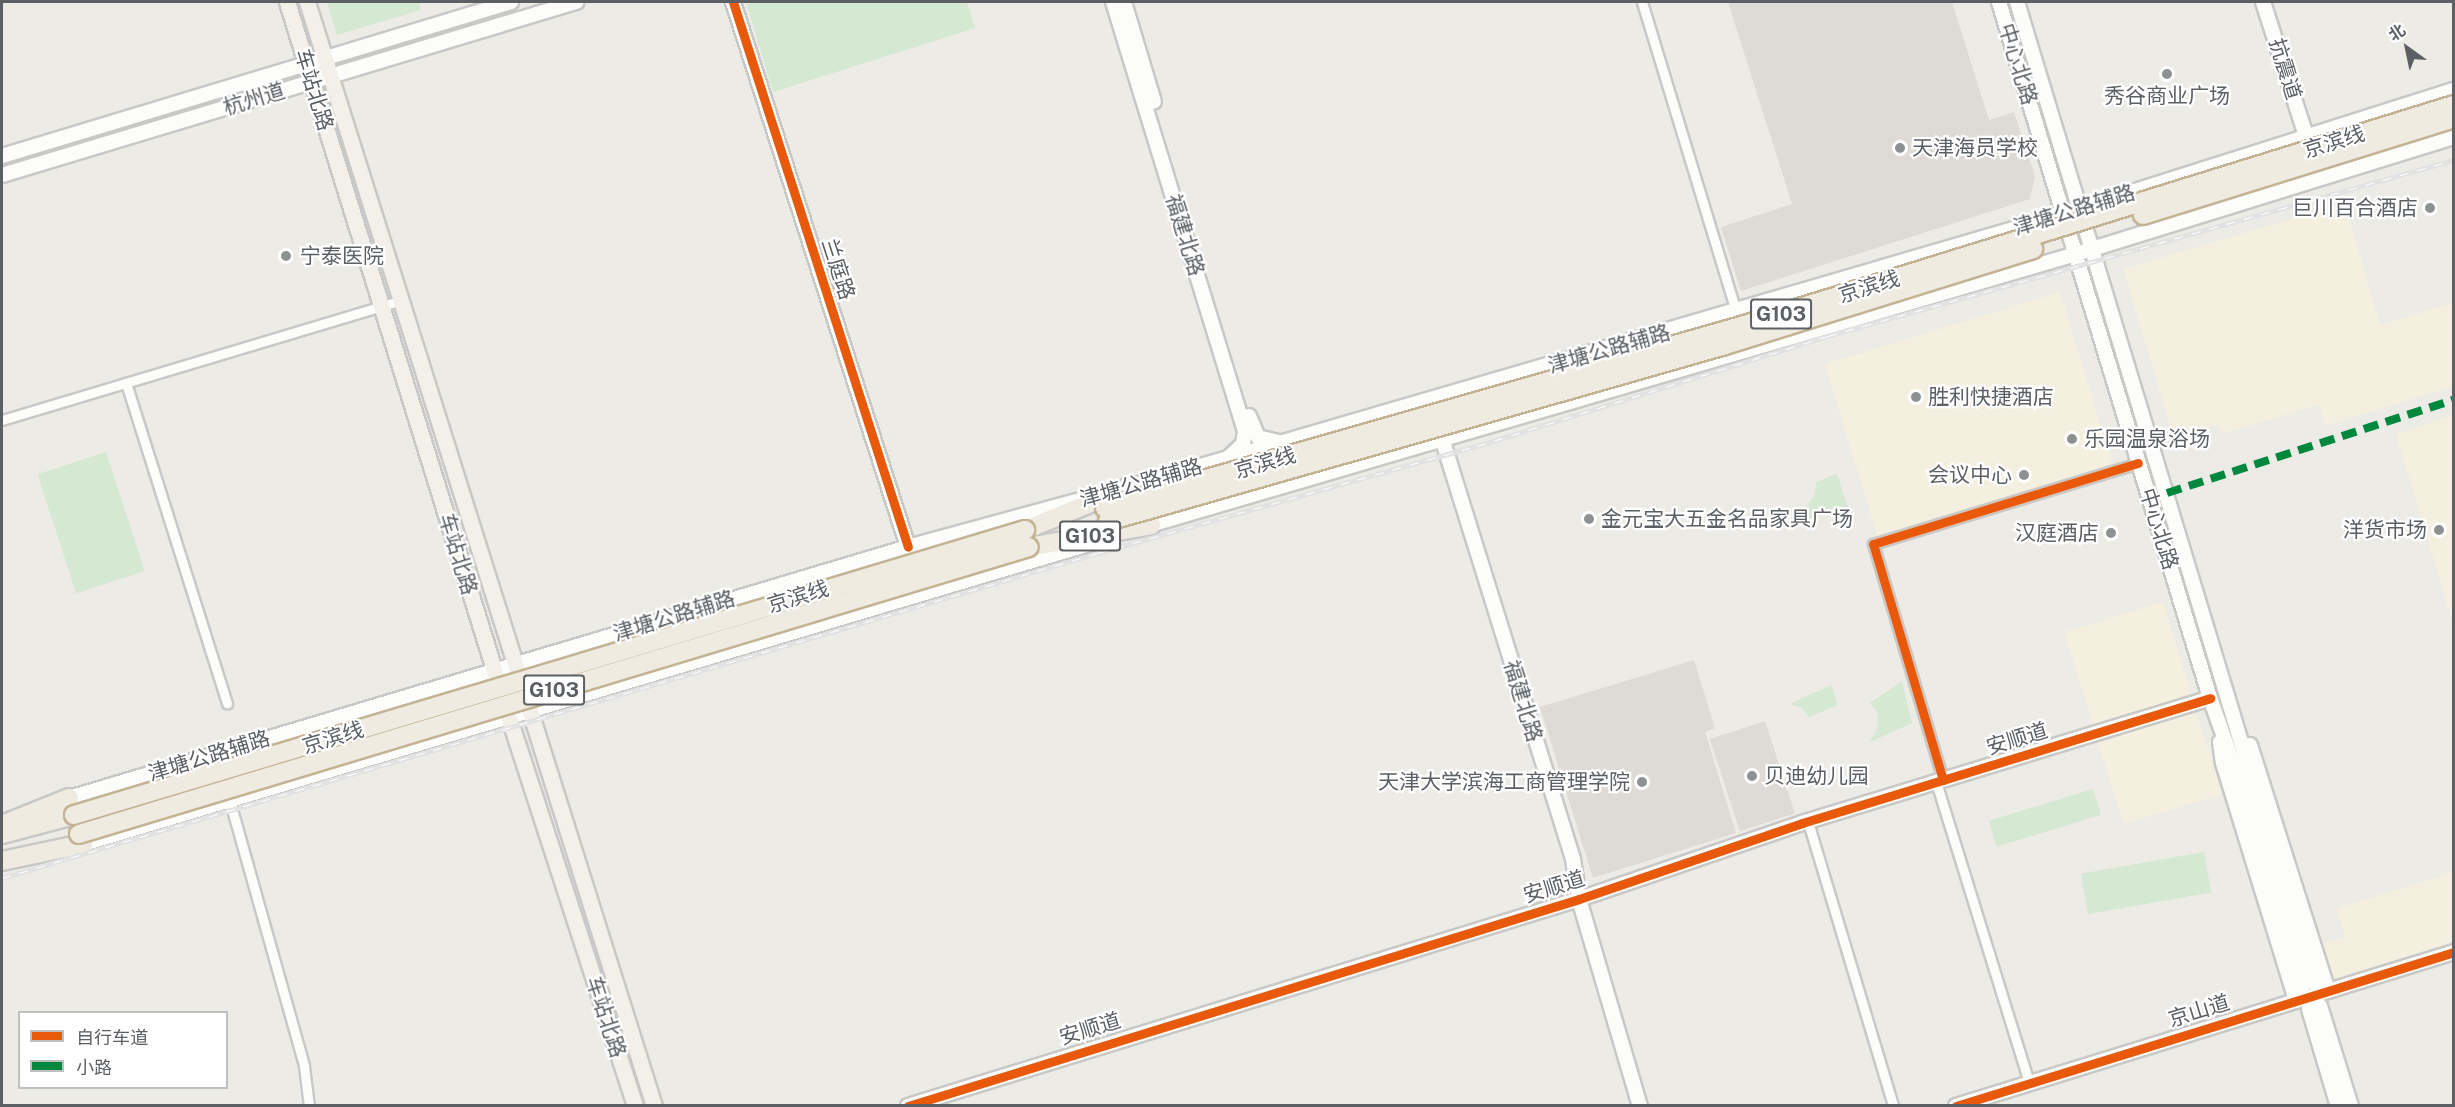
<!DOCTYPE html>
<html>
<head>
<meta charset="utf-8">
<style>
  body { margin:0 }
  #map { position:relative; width:2455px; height:1107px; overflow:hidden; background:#ecebe6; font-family:"Public Sans","Noto Sans SC",sans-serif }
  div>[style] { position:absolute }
  .commercial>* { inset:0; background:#f5efdf; transform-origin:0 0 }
  .education>* { inset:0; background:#dedbd6; transform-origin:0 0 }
  .green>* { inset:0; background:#d5e8d2; transform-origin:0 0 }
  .roads { filter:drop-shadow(2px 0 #c8c8c7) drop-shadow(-2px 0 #c8c8c7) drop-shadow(0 2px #c8c8c7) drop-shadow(0 -2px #c8c8c7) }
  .street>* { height:9px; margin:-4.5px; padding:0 4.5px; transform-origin:4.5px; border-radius:4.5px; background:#fcfcfb }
  .secondary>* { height:14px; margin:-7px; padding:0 7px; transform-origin:7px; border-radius:7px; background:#fcfcfb }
  .primary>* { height:15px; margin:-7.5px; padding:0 7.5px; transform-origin:7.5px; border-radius:7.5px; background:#f2f0e8 }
  .highway>* { height:18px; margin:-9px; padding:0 9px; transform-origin:9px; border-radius:9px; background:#efebe1 }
  .rail>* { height:5px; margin-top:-2.5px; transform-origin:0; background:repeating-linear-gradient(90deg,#fff 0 9px,#e3e2e2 0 18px); box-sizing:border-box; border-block:2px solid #e3e2e2 }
  .bridges { filter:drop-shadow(2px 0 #c3b394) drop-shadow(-2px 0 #c3b394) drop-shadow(0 2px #c3b394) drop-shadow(0 -2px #c3b394) }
  .highway-bridge>* { height:18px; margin:-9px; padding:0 9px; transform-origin:9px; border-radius:9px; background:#efebe1 }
  .quiet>* { height:8px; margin-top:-4px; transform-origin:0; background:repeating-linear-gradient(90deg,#00873e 0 15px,transparent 0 23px) }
  .cycleway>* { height:9px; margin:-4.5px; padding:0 4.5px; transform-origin:4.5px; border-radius:4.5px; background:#e8590c }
  .dots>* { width:16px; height:16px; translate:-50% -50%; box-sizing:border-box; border:3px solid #fff; border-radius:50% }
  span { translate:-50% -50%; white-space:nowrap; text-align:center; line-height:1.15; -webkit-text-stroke:4.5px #fff; paint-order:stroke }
  .shield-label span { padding:2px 4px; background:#fff; border:2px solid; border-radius:4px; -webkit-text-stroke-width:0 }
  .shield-label { font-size:20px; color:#5c6064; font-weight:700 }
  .street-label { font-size:21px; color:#5c6064 }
  .poi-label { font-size:21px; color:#5c6064 }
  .left { translate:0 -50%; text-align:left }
  .right { translate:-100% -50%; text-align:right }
  .frame { position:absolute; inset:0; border:3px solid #5c6064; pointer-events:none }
  .legend { position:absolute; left:18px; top:1011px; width:210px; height:78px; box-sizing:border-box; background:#fff; border:2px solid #bebfc1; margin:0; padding:8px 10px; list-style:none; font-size:18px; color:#5c6064 }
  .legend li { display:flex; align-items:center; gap:12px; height:30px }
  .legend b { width:30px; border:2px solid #bebfc1 }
  .north { position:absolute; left:2377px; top:18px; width:60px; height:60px; -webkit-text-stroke:4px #fff; paint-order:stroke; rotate:327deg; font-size:16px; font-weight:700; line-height:24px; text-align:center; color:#5c6064 }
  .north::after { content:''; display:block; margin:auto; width:21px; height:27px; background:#5c6064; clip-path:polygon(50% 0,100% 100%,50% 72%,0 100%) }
</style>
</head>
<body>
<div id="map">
  <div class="commercial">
    <div style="clip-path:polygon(2345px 203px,2380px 325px,2453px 303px,2453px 386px,2326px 426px,2318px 405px,2222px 434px,2217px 425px,2174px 438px,2123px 269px)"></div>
    <div style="left:2060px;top:292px;width:181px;height:246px;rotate:73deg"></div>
    <div style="clip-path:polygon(2453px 415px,2454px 415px,2453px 624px,2396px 434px)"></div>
    <div style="left:2163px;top:602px;width:201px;height:103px;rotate:73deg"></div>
    <div style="clip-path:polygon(2453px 872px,2453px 941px,2326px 982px,2314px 946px,2345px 937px,2336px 909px)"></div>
  </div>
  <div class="education">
    <div style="clip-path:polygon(1728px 2px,1952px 2px,1989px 120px,2014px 112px,2035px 176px,2030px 199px,1741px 291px,1721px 227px,1792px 204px)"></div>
    <div style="clip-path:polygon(1694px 660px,1715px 728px,1705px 732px,1736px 833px,1593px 878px,1540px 707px)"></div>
    <div style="left:1765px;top:721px;width:97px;height:58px;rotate:72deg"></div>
  </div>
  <div class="green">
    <div style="clip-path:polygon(327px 2px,419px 2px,421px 10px,337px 35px)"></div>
    <div style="clip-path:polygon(746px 2px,967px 2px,975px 28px,773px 92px)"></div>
    <div style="left:106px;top:452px;width:125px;height:72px;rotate:72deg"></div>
    <div style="clip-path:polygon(1837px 474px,1848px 507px,1795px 524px,1815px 494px,1816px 482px)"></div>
    <div style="clip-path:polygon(1902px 681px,1912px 723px,1870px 742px,1877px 729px,1878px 713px,1870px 703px)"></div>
    <div style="clip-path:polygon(1831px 685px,1838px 705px,1809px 717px,1802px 708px,1790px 704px)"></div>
    <div style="left:2093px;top:789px;width:27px;height:109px;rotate:73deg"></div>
    <div style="left:2204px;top:852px;width:41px;height:125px;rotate:80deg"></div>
  </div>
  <div class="roads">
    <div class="street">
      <div style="left:1642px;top:2px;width:324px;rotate:73.1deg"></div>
      <div style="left:126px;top:383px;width:336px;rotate:72.5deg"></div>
      <div style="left:2px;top:420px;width:414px;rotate:-16.7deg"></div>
      <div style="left:1943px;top:780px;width:246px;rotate:-106.5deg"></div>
      <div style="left:1873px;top:544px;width:277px;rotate:-17deg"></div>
      <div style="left:1936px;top:782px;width:315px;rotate:72.8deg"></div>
      <div style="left:230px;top:802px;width:274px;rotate:74.3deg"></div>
      <div style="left:304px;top:1066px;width:40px;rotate:82.9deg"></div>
      <div style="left:1808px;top:822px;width:296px;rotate:73.3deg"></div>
    </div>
    <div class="secondary">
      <div style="left:733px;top:2px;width:572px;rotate:72.2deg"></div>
      <div style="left:1113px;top:2px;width:449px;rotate:72.9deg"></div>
      <div style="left:1245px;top:431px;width:13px;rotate:99deg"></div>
      <div style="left:1243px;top:444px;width:18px;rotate:137deg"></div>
      <div style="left:1124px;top:2px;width:104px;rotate:73.3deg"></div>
      <div style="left:1999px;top:2px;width:727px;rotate:73.13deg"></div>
      <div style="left:2210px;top:698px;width:107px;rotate:70.4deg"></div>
      <div style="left:2246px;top:799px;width:195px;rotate:73deg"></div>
      <div style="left:2017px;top:2px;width:1025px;rotate:73.16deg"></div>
      <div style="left:2263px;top:2px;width:141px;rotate:72.2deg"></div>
      <div style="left:2px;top:156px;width:532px;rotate:-16.83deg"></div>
      <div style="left:2px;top:175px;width:600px;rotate:-16.77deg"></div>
      <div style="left:1249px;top:416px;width:23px;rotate:67deg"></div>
      <div style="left:1258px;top:437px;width:21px;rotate:14deg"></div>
      <div style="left:1440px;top:432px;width:447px;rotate:72.7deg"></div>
      <div style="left:1573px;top:859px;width:40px;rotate:81.5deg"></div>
      <div style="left:1579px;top:899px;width:216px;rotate:73.6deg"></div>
      <div style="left:1125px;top:488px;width:944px;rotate:-16.25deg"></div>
      <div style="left:2031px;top:224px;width:444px;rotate:-17.6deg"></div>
      <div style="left:1143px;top:527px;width:972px;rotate:-16.31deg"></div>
      <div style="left:2076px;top:254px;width:396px;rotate:-17.2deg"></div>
      <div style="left:2220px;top:742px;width:21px;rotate:82deg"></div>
      <div style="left:2223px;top:763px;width:249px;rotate:72.9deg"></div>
      <div style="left:2250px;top:745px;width:258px;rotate:72.4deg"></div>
      <div style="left:69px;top:798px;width:876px;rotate:-16.66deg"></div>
      <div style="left:908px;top:547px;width:178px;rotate:-15.3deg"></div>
      <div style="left:83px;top:844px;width:1054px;rotate:-16.6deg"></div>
      <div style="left:2320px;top:1006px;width:105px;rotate:72.8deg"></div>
      <div style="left:2309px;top:1009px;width:101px;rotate:73.4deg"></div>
      <div style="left:908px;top:1106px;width:702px;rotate:-17.14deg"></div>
      <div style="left:1579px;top:899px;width:236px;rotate:-18.8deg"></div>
      <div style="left:1802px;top:823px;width:427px;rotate:-17deg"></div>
      <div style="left:1956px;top:1106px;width:521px;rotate:-17.18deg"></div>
    </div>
    <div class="primary">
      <div style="left:287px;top:2px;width:750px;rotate:72.77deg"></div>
      <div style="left:509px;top:718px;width:408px;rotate:72deg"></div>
      <div style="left:307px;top:2px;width:1157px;rotate:72.55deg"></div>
    </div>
    <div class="highway">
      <div style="left:1025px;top:530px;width:116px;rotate:-22.4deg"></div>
      <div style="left:1029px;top:547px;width:124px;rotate:-10.2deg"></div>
      <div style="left:2px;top:825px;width:72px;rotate:-21.9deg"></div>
      <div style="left:2px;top:834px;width:74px;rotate:-14.8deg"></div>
      <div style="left:2px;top:861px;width:83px;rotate:-11.9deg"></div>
    </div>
  </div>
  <div class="rail">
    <div style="left:2px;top:878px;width:1143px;rotate:-16.52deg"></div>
    <div style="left:1098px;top:553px;width:394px;rotate:-15.8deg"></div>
    <div style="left:1477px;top:446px;width:368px;rotate:-17.4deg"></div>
    <div style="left:1828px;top:336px;width:650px;rotate:-15.7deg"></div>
  </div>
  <div class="bridges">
    <div class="highway-bridge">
      <div style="left:2143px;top:215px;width:326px;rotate:-17.3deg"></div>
      <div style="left:1105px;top:508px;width:658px;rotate:-15.96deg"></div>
      <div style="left:1738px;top:327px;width:750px;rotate:-17.23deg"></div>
      <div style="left:1108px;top:521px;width:638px;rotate:-15.91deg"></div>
      <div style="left:1722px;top:346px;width:326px;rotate:-17.3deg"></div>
      <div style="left:74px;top:815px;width:993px;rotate:-16.68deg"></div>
      <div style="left:79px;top:834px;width:992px;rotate:-16.81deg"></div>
    </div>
  </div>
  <div class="quiet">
    <div style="left:2167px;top:493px;width:302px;rotate:-18deg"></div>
  </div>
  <div class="cycleway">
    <div style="left:733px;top:2px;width:572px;rotate:72.2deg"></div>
    <div style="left:1943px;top:780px;width:246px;rotate:-106.5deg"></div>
    <div style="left:1873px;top:544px;width:277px;rotate:-17deg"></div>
    <div style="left:908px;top:1106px;width:702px;rotate:-17.14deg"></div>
    <div style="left:1579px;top:899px;width:236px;rotate:-18.8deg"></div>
    <div style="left:1802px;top:823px;width:427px;rotate:-17deg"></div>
    <div style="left:1956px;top:1106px;width:521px;rotate:-17.18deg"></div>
  </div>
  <div class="dots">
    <div style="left:2167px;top:74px;background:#8e9192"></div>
    <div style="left:1900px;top:148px;background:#8e9192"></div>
    <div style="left:2430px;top:208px;background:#8e9192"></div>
    <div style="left:286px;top:256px;background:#8e9192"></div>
    <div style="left:1916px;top:397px;background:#8e9192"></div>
    <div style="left:2072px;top:439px;background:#8e9192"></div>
    <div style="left:2024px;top:475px;background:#8e9192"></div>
    <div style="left:1589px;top:519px;background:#8e9192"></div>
    <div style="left:2439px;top:530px;background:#8e9192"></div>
    <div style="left:2111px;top:533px;background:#8e9192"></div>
    <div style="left:1752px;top:776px;background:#8e9192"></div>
    <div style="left:1642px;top:782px;background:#8e9192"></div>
  </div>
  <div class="shield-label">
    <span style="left:1781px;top:314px">G103</span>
    <span style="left:1090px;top:536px">G103</span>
    <span style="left:554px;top:690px">G103</span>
  </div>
  <div class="street-label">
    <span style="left:2018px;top:64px;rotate:73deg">中心北路</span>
    <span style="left:2285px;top:69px;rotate:73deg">抗震道</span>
    <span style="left:314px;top:90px;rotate:73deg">车站北路</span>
    <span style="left:254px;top:99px;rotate:-17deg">杭州道</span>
    <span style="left:2334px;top:142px;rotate:-17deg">京滨线</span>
    <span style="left:2074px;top:210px;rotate:-17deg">津塘公路辅路</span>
    <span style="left:1185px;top:235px;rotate:73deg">福建北路</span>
    <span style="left:838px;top:269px;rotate:72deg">兰庭路</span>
    <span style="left:1869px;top:287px;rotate:-17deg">京滨线</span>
    <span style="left:1609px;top:349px;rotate:-16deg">津塘公路辅路</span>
    <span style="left:1265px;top:463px;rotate:-16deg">京滨线</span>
    <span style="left:1141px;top:483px;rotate:-16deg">津塘公路辅路</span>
    <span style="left:2159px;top:529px;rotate:73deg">中心北路</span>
    <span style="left:458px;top:554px;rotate:73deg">车站北路</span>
    <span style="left:798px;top:597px;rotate:-17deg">京滨线</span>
    <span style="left:674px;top:616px;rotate:-17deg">津塘公路辅路</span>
    <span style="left:1523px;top:701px;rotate:73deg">福建北路</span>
    <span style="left:333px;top:738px;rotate:-17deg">京滨线</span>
    <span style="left:2017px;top:739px;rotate:-17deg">安顺道</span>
    <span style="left:209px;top:756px;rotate:-17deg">津塘公路辅路</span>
    <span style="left:1554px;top:887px;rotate:-17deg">安顺道</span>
    <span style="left:2199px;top:1011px;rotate:-17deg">京山道</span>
    <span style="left:606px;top:1017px;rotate:72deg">车站北路</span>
    <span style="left:1090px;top:1029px;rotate:-17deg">安顺道</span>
  </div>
  <div class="poi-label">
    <span style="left:2167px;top:96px">秀谷商业广场</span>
    <span class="left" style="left:1912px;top:148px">天津海员学校</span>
    <span class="right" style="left:2418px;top:208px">巨川百合酒店</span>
    <span class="left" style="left:300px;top:256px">宁泰医院</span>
    <span class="left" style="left:1928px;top:397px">胜利快捷酒店</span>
    <span class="left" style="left:2084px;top:439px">乐园温泉浴场</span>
    <span class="right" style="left:2012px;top:475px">会议中心</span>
    <span class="left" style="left:1601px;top:519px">金元宝大五金名品家具广场</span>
    <span class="right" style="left:2427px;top:530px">洋货市场</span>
    <span class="right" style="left:2099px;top:533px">汉庭酒店</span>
    <span class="left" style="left:1764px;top:776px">贝迪幼儿园</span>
    <span class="right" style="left:1630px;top:782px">天津大学滨海工商管理学院</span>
  </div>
  <div class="frame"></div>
  <ul class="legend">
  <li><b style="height:8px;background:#e8590c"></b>自行车道</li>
  <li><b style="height:8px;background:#00873e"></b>小路</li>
  </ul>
  <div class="north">北</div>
</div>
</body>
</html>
